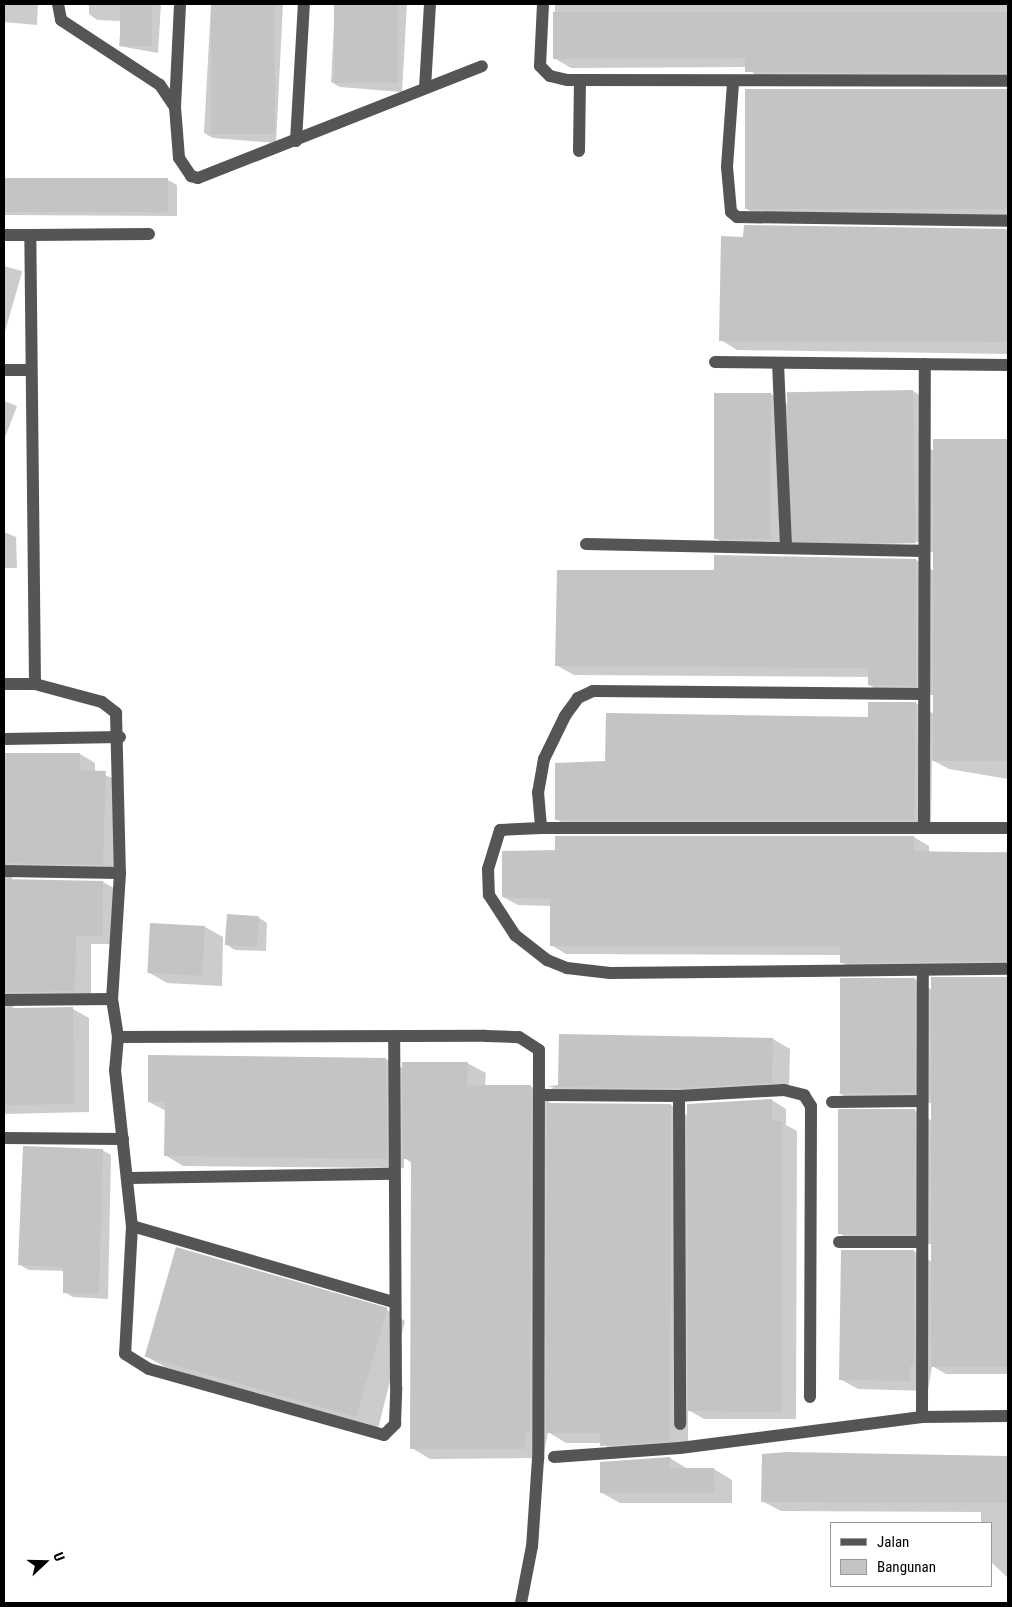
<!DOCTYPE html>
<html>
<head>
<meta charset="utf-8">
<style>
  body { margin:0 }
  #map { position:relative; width:1012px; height:1607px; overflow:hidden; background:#fff; font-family:"Roboto Condensed",sans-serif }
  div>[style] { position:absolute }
  .shadow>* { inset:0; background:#0003; transform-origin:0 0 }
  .building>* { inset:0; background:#c4c4c4; transform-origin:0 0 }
  .minor>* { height:12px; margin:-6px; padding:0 6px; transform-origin:6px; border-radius:6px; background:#555 }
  span { translate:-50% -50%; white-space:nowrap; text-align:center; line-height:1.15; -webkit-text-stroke:5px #fff; paint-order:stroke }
  .frame { position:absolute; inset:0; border:5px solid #000; pointer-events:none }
  .legend { position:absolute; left:830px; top:1522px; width:162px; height:65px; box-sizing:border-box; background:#fff; border:1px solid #999; margin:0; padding:6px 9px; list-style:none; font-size:15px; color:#000 }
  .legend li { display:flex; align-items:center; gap:10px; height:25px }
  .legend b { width:25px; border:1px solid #999 }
  .north { position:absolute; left:20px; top:1537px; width:50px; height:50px; -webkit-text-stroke:4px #fff; paint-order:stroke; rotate:69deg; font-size:14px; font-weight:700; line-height:20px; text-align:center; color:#000 }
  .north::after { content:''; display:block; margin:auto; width:18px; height:22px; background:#000; clip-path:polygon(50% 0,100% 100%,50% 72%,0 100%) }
</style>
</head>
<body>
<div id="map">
  <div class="shadow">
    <div style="clip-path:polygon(4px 4px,38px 4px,37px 25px,4px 22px)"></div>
    <div style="clip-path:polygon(89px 4px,161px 4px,158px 53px,119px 46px,121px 21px,97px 20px,89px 14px)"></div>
    <div style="clip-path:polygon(211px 4px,283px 4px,276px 143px,213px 138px,204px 133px)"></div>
    <div style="clip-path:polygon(335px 4px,407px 4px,402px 92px,340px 87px,331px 82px)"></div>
    <div style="clip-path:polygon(555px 4px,1008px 4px,1008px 82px,763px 81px,746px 67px,571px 68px,554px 58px)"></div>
    <div style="clip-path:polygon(746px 90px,1008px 90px,1008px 222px,762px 218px,745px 208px)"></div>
    <div style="clip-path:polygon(4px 179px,168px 180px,177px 185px,177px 216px,4px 215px)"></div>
    <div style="clip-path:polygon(745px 226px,1008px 230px,1008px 354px,737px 350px,721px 340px)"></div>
    <div style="left:4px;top:266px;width:19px;height:82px;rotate:16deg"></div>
    <div style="clip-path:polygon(evenodd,913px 391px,929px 401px,929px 448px,934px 451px,934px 440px,1008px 439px,1008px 779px,949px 769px,932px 760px,931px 829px,573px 829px,556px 819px,916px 703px,934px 714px,934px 695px,887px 695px,869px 685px,869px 677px,574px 675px,556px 665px,715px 571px,715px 556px,916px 560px,934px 571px,934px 552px,812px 549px,795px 539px,795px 550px,733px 548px,715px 538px,771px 394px,789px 405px,913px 391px,810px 539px,923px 542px,923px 544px,810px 542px,810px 539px)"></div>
    <div style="left:4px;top:401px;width:14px;height:80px;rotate:21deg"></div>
    <div style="clip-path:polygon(4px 532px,16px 537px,17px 568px,4px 568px)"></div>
    <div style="clip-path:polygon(4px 753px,80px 754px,95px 763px,95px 772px,122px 781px,119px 873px,20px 871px,10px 880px,103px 882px,119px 891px,119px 944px,91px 944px,91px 1000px,20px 1000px,11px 1009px,73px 1009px,89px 1018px,89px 1112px,4px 1114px)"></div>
    <div style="clip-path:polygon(914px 837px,929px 846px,929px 853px,1008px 852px,1008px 970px,856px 970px,841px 962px,841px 955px,566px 954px,551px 945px,552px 906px,518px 905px,503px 897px,556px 851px)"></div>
    <div style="clip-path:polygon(258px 917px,267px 923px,266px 951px,235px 950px,227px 945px)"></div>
    <div style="clip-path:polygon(151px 924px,205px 927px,223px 937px,222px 986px,167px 983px,148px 972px)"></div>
    <div style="clip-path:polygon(1008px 978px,1008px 1374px,946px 1374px,932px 1366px,928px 1391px,858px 1389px,840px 1379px,914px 1251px,932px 1262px,932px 1244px,858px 1244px,839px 1233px,914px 1110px,932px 1121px,932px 1103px,857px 1104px,839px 1093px,915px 979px,932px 990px,932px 979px)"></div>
    <div style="clip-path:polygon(773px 1039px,790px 1049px,789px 1092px,565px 1096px,551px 1088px)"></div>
    <div style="clip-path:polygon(386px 1059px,404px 1069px,467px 1063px,486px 1073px,485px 1086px,530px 1086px,549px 1097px,549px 1104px,671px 1105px,688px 1116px,772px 1100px,786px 1109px,786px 1125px,797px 1131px,796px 1419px,704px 1419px,688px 1410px,688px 1450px,620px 1455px,601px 1443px,566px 1443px,548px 1432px,543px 1458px,430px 1459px,412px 1448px,412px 1163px,404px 1158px,404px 1168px,183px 1166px,165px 1155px,166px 1111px,149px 1102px)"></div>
    <div style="clip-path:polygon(102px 1150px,111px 1155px,108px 1299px,73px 1297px,64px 1292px,64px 1271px,29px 1270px,20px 1265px)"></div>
    <div style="clip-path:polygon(177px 1249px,387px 1310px,405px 1321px,378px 1429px,165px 1367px,147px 1357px)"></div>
    <div style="clip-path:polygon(763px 1456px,1008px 1456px,1008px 1578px,991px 1562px,991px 1523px,981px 1523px,981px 1512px,781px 1511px,762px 1501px)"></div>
    <div style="clip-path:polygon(670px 1458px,688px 1469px,714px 1469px,732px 1480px,732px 1503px,620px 1503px,602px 1493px)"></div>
  </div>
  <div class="building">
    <div style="left:120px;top:4px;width:32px;height:42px"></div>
    <div style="left:211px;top:4px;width:64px;height:130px"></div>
    <div style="left:334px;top:4px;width:64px;height:79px"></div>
    <div style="clip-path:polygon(553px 12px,1008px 12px,1008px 73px,745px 72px,745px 58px,553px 59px)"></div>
    <div style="left:745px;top:89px;width:263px;height:120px"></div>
    <div style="left:4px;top:178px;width:164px;height:34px"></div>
    <div style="clip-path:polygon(744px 225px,1008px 229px,1008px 342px,719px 341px,721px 236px,743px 237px)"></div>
    <div style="left:913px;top:390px;width:153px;height:126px;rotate:89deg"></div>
    <div style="left:714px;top:393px;width:57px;height:146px"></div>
    <div style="left:933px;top:439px;width:75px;height:322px"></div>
    <div style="clip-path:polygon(714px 555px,916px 559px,916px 686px,868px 685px,868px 668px,555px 666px,557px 570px,714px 570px)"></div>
    <div style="clip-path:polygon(868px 702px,916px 702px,914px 820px,555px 820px,555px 763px,605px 761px,606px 713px,868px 717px)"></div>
    <div style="clip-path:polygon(6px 753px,80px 753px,80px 770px,106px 771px,103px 865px,4px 863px)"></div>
    <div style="clip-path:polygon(555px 836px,914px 836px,914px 851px,1008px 853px,1008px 961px,840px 963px,840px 947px,550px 946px,550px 899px,502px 897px,502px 851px,555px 850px)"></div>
    <div style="clip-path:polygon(4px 879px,103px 881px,103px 936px,76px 936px,75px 991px,4px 992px)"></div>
    <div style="left:227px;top:914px;width:32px;height:31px;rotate:4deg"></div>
    <div style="left:150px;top:923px;width:55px;height:50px;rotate:3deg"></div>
    <div style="left:1008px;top:977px;width:390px;height:77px;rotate:90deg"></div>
    <div style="left:915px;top:978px;width:115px;height:75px;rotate:90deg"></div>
    <div style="left:73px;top:1007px;width:97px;height:69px;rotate:89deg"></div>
    <div style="clip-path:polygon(559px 1034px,773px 1038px,772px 1083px,679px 1088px,547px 1087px,558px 1085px)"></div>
    <div style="clip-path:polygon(148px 1055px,386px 1058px,387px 1159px,164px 1156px,165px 1102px,148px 1102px)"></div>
    <div style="clip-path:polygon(402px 1062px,468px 1062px,467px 1085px,531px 1085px,530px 1433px,525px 1433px,525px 1449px,410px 1449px,411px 1159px,403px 1159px)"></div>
    <div style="clip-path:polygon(772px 1099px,772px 1121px,782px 1121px,781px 1412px,688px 1411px,687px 1104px)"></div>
    <div style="clip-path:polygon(547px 1103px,671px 1104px,670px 1441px,600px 1446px,600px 1433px,546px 1433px)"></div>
    <div style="left:915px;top:1109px;width:125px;height:77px;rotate:90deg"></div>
    <div style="clip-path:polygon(23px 1146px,103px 1149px,99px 1294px,63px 1293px,63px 1267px,18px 1265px)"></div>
    <div style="left:176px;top:1247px;width:220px;height:114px;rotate:16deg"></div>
    <div style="clip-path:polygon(841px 1250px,914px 1250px,914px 1366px,910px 1366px,910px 1381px,839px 1380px)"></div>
    <div style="clip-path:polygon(787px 1452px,1008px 1456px,1008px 1503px,761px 1502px,762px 1454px)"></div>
    <div style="clip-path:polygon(670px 1457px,670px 1468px,714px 1468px,714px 1493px,600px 1493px,600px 1462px)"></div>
  </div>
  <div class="minor">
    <div style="left:58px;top:4px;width:16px;rotate:79deg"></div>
    <div style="left:61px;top:20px;width:118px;rotate:33.3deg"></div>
    <div style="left:160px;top:85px;width:27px;rotate:56deg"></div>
    <div style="left:175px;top:107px;width:51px;rotate:85.5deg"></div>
    <div style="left:179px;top:158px;width:22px;rotate:56deg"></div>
    <div style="left:191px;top:176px;width:7px;rotate:16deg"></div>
    <div style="left:198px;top:178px;width:305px;rotate:-21.5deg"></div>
    <div style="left:543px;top:4px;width:62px;rotate:92.8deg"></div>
    <div style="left:540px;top:66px;width:14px;rotate:45deg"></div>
    <div style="left:550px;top:76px;width:18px;rotate:13deg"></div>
    <div style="left:568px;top:80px;width:440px;rotate:0.1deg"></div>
    <div style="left:733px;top:83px;width:84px;rotate:94.1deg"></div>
    <div style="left:727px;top:167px;width:45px;rotate:84.9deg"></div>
    <div style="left:731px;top:212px;width:8px;rotate:40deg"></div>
    <div style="left:737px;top:217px;width:271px;rotate:0.8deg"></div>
    <div style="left:425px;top:88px;width:84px;rotate:-86.6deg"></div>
    <div style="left:175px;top:107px;width:103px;rotate:-87.2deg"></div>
    <div style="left:296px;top:141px;width:137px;rotate:-86.7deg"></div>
    <div style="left:579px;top:151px;width:70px;rotate:-89.2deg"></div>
    <div style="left:4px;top:235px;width:26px"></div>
    <div style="left:715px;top:362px;width:293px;rotate:0.6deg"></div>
    <div style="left:778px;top:363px;width:185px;rotate:87.5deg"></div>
    <div style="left:4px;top:370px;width:27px"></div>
    <div style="left:586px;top:544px;width:337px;rotate:1.2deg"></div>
    <div style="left:4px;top:684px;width:31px"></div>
    <div style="left:35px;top:684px;width:69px;rotate:15deg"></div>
    <div style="left:102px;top:702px;width:18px;rotate:38deg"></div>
    <div style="left:116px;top:713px;width:160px;rotate:88.6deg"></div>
    <div style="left:120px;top:873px;width:126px;rotate:93.6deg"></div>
    <div style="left:112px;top:999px;width:38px;rotate:81deg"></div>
    <div style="left:118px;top:1037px;width:368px;rotate:-0.2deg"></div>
    <div style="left:486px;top:1036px;width:33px;rotate:2deg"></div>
    <div style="left:519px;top:1037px;width:24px;rotate:33deg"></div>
    <div style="left:539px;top:1050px;width:409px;rotate:90.1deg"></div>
    <div style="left:538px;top:1459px;width:87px;rotate:93.9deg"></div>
    <div style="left:532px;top:1546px;width:58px;rotate:100.9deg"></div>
    <div style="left:35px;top:684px;width:449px;rotate:-90.6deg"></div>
    <div style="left:30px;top:235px;width:119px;rotate:-0.5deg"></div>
    <div style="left:923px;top:694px;width:330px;rotate:-179.5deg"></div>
    <div style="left:593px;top:691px;width:17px;rotate:155deg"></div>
    <div style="left:578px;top:698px;width:22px;rotate:126deg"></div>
    <div style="left:565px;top:716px;width:48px;rotate:116deg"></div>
    <div style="left:544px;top:759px;width:34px;rotate:100deg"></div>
    <div style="left:538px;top:792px;width:36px;rotate:85deg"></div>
    <div style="left:541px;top:828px;width:467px"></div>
    <div style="left:4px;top:739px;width:116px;rotate:-1deg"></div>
    <div style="left:924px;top:827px;width:463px;rotate:-89.9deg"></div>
    <div style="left:541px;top:828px;width:41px;rotate:177.2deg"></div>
    <div style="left:500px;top:830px;width:41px;rotate:107.1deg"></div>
    <div style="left:488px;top:869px;width:26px;rotate:88deg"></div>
    <div style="left:489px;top:895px;width:48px;rotate:57deg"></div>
    <div style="left:515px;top:935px;width:41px;rotate:38deg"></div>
    <div style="left:547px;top:960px;width:22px;rotate:22deg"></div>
    <div style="left:567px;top:968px;width:43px;rotate:6.6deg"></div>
    <div style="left:610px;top:973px;width:398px;rotate:-0.6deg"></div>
    <div style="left:4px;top:871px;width:116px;rotate:1deg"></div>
    <div style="left:4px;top:1000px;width:108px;rotate:-0.5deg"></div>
    <div style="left:118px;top:1037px;width:33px;rotate:95deg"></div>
    <div style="left:115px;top:1070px;width:157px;rotate:83.8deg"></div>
    <div style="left:132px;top:1226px;width:128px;rotate:93.1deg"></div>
    <div style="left:125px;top:1354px;width:28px;rotate:32deg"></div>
    <div style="left:149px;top:1369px;width:244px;rotate:15.7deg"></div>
    <div style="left:384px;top:1435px;width:16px;rotate:-45deg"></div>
    <div style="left:395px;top:1424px;width:37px;rotate:-88deg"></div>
    <div style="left:396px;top:1387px;width:349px;rotate:-90.3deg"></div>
    <div style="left:542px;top:1095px;width:137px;rotate:0.4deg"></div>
    <div style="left:679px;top:1096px;width:105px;rotate:-3.3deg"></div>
    <div style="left:784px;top:1090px;width:21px;rotate:14deg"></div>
    <div style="left:804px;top:1095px;width:13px;rotate:58deg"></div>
    <div style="left:811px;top:1106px;width:291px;rotate:90.2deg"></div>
    <div style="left:679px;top:1096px;width:328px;rotate:89.8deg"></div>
    <div style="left:832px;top:1102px;width:90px;rotate:-0.6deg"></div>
    <div style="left:4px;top:1138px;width:119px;rotate:0.5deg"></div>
    <div style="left:129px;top:1178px;width:265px;rotate:-0.9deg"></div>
    <div style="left:132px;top:1226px;width:273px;rotate:16.2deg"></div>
    <div style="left:839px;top:1242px;width:83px"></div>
    <div style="left:922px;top:1417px;width:447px;rotate:-89.9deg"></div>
    <div style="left:554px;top:1457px;width:126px;rotate:-4.1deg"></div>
    <div style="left:680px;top:1448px;width:244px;rotate:-7.3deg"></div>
    <div style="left:922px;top:1417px;width:86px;rotate:-0.7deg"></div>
  </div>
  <div class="frame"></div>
  <ul class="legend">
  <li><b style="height:6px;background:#555"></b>Jalan</li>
  <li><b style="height:14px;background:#c4c4c4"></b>Bangunan</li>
  </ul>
  <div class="north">U</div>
</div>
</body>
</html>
